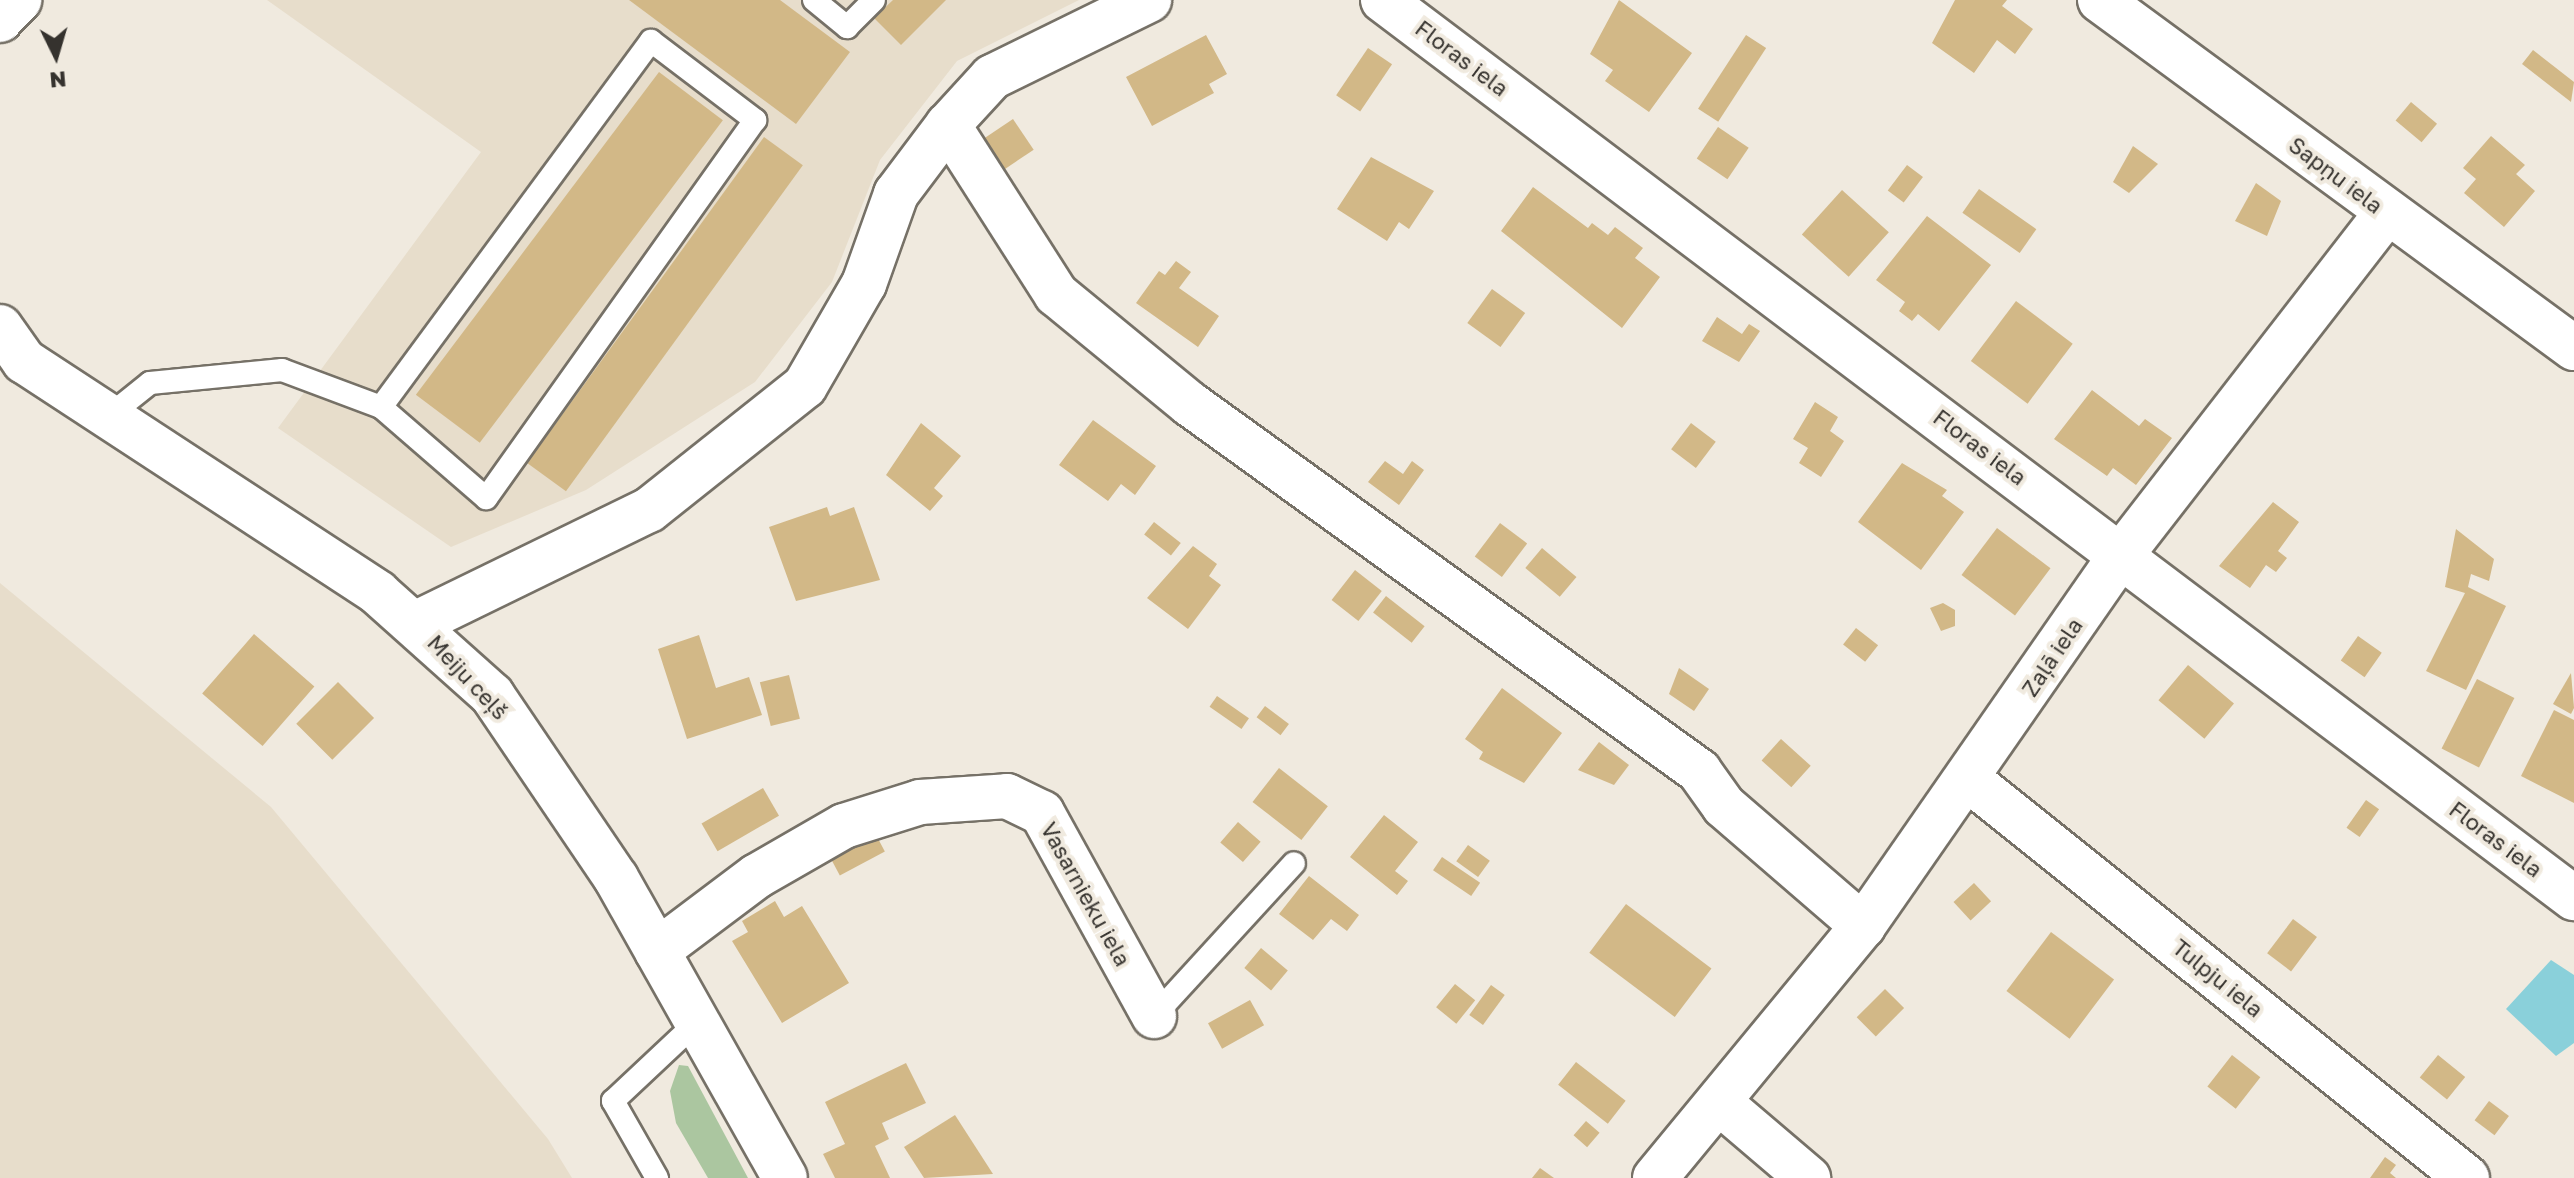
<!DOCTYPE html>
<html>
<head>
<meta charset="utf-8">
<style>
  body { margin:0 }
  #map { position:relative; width:2574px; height:1178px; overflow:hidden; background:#f0eadf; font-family:"Golos Text",sans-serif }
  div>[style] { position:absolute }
  .built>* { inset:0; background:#e7ddcb }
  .green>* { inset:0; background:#abc6a0 }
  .water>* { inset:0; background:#8ad0da }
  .building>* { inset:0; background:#d2b887; transform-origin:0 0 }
  .roads { filter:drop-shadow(2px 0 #767167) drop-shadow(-2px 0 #767167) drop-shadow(0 2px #767167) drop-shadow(0 -2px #767167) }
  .lane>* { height:22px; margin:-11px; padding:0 11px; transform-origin:11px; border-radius:11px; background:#fff }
  .street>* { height:44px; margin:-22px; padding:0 22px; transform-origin:22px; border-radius:22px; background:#fff }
  .secondary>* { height:44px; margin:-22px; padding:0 22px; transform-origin:22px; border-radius:22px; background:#fff }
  span { translate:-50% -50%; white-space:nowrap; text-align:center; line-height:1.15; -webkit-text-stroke:8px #f0eadf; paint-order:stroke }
  .street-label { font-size:22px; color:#35322e }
  .north { position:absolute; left:16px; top:16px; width:80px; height:80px; -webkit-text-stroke:6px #f0eadf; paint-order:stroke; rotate:175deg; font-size:22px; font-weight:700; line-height:32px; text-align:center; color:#35322e }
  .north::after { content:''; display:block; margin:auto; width:28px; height:36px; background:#35322e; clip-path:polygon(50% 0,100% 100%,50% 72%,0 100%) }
</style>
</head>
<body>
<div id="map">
  <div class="built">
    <div style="clip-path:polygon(267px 0,1079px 0,957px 61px,880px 160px,832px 282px,755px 382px,586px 490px,451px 547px,278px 428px,481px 152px)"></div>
    <div style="clip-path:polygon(0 583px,271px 807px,548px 1139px,572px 1178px,0 1178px)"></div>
  </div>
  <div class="green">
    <div style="clip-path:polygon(679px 1065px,688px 1066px,748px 1178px,708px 1178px,676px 1123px,670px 1091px)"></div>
  </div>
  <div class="water">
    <div style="clip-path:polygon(2551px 960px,2574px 975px,2574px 1043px,2556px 1056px,2506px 1009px)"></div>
  </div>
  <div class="building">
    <div style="clip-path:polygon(629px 0,780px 0,850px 52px,796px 124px)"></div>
    <div style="clip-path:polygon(893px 0,946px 0,901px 45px,874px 18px)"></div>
    <div style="clip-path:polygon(1619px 0,1692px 53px,1649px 112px,1605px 81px,1613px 70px,1590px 54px)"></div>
    <div style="clip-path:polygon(1955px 0,2007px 0,2002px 6px,2033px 29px,2015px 54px,1997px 40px,1974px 73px,1932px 43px)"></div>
    <div style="clip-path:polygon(1206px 35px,1227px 74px,1209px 84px,1214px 93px,1152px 126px,1126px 77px)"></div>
    <div style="left:1746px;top:35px;width:24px;height:88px;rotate:33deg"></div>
    <div style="left:1368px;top:48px;width:29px;height:57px;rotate:34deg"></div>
    <div style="clip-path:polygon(2533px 50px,2574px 82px,2571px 102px,2522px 64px)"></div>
    <div style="left:659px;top:72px;width:80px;height:404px;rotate:37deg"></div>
    <div style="left:2411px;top:102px;width:34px;height:24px;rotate:40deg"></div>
    <div style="left:1013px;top:119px;width:37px;height:35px;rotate:56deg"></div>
    <div style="left:1718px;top:127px;width:37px;height:38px;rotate:34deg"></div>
    <div style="clip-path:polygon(2491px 136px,2525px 165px,2516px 174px,2535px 191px,2504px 227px,2464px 193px,2476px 179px,2463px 168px)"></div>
    <div style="left:764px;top:137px;width:48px;height:403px;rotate:36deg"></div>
    <div style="clip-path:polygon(2133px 146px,2158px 164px,2129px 193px,2113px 182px)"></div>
    <div style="clip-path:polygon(1371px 157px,1434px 191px,1409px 229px,1399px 222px,1387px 241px,1337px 209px)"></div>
    <div style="left:1907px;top:165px;width:20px;height:32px;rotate:37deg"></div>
    <div style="clip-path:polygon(2256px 183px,2281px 201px,2267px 236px,2235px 221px)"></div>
    <div style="clip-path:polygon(1533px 187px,1588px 228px,1592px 223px,1608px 235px,1615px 227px,1643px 248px,1635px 258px,1660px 277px,1622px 328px,1501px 231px)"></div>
    <div style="left:1979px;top:189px;width:70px;height:29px;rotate:35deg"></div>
    <div style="left:1842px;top:190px;width:63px;height:60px;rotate:42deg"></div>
    <div style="clip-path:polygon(1927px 216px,1991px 265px,1939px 331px,1918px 314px,1912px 321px,1899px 311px,1905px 302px,1876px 280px)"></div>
    <div style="clip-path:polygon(1176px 261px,1191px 272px,1179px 288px,1219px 316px,1198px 347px,1136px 303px,1159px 271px,1165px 275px)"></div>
    <div style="left:1492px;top:289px;width:41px;height:42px;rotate:36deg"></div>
    <div style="left:2016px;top:301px;width:71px;height:75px;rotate:37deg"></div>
    <div style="clip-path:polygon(1717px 317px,1742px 334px,1749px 324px,1760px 331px,1739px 362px,1702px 341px)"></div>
    <div style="clip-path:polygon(2092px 390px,2139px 426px,2145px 419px,2172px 438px,2136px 485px,2113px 468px,2107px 476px,2054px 439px)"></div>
    <div style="clip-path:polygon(1815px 402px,1838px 417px,1830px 431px,1844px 441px,1821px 477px,1799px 463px,1808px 448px,1793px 439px)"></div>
    <div style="clip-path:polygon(1093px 420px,1156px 466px,1135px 495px,1121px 484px,1108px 501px,1059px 465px)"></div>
    <div style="clip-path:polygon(921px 423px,961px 456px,934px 488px,943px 496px,930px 511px,886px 475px)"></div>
    <div style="left:1691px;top:423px;width:31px;height:33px;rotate:37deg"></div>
    <div style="clip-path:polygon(1385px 461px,1403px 474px,1412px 461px,1424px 470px,1399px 505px,1368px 482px)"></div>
    <div style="clip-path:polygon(1902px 463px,1947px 490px,1942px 496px,1964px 512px,1921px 570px,1858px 522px)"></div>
    <div style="clip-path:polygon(2273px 502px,2299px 522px,2278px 551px,2287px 558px,2276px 572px,2266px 565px,2250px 588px,2219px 566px)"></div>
    <div style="clip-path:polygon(827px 507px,830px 516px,854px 507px,880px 580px,796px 601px,769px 527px)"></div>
    <div style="left:1154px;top:522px;width:34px;height:16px;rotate:38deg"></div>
    <div style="left:1500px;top:523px;width:34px;height:42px;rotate:37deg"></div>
    <div style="left:1997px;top:528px;width:67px;height:59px;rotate:37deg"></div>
    <div style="clip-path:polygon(2456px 529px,2494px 559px,2489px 581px,2471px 574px,2468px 587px,2506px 606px,2466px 690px,2426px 671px,2465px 593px,2445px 587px)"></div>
    <div style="clip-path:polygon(1193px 546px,1217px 564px,1209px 576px,1221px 585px,1188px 629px,1147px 598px)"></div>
    <div style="left:1542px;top:548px;width:45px;height:26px;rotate:40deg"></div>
    <div style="left:1355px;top:570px;width:34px;height:38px;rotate:38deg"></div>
    <div style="left:1386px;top:596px;width:49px;height:21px;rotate:38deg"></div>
    <div style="clip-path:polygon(1943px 603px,1955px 610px,1955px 626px,1941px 631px,1930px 608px)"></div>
    <div style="left:1856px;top:628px;width:28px;height:21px;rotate:38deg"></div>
    <div style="left:254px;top:634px;width:80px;height:79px;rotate:41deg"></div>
    <div style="clip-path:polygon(699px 635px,716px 688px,749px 677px,762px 715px,687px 739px,658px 649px)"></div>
    <div style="left:2358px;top:636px;width:29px;height:30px;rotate:35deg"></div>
    <div style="left:2188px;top:665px;width:60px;height:46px;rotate:40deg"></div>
    <div style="clip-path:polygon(1679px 668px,1709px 689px,1694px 711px,1669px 694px)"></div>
    <div style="clip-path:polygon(2571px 673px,2574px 708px,2571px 714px,2553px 704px)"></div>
    <div style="left:789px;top:675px;width:45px;height:30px;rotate:76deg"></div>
    <div style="left:2477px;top:679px;width:42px;height:78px;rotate:27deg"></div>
    <div style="left:338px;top:682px;width:51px;height:59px;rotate:45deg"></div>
    <div style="clip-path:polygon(1502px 688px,1562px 733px,1524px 783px,1479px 759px,1483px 752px,1465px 739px)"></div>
    <div style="left:1217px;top:696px;width:39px;height:13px;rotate:35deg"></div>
    <div style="left:1265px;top:706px;width:30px;height:14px;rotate:37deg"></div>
    <div style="clip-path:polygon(2554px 710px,2574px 720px,2574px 803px,2521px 776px)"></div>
    <div style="left:1781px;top:739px;width:40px;height:29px;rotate:42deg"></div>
    <div style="clip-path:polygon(1599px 742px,1629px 765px,1614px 785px,1578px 770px)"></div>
    <div style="left:1279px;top:768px;width:62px;height:43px;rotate:38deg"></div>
    <div style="left:763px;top:788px;width:32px;height:71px;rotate:60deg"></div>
    <div style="left:2366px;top:800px;width:16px;height:34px;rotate:35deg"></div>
    <div style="clip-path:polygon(1384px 815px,1418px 842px,1395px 871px,1408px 881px,1397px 895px,1350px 857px)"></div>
    <div style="left:1238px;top:822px;width:30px;height:27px;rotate:41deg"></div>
    <div style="left:875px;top:833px;width:21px;height:51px;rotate:62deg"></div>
    <div style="left:1468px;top:845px;width:27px;height:20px;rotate:36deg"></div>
    <div style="left:1442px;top:857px;width:46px;height:16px;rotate:34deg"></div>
    <div style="clip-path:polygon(1309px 876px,1359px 915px,1347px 931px,1331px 919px,1313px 940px,1279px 914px)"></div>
    <div style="left:1974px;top:883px;width:25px;height:28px;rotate:47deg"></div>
    <div style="clip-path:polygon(775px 901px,784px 917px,802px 906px,849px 983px,782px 1023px,732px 941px,748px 932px,742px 921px)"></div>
    <div style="left:1626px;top:904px;width:107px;height:61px;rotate:37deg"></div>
    <div style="left:2293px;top:919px;width:30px;height:43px;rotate:37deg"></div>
    <div style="left:2051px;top:932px;width:79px;height:74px;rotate:37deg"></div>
    <div style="left:1261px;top:948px;width:35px;height:26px;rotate:40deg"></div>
    <div style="left:1455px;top:984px;width:26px;height:30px;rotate:39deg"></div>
    <div style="left:1491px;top:985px;width:17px;height:37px;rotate:36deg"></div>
    <div style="left:1885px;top:989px;width:27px;height:40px;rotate:45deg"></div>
    <div style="left:1250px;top:1000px;width:29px;height:48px;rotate:61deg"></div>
    <div style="left:2232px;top:1055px;width:36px;height:40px;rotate:38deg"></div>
    <div style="left:2438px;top:1055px;width:35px;height:29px;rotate:39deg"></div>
    <div style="left:1576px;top:1062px;width:63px;height:29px;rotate:38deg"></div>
    <div style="clip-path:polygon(906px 1063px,926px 1103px,882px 1123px,889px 1139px,875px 1146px,890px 1178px,835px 1178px,823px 1154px,845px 1144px,825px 1102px)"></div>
    <div style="left:2489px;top:1101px;width:25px;height:24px;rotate:37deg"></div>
    <div style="clip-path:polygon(955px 1115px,993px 1174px,924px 1178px,904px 1147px)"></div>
    <div style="left:1586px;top:1121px;width:18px;height:19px;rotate:41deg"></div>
    <div style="clip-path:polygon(2385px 1157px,2396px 1165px,2390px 1173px,2396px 1178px,2370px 1178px)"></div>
    <div style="clip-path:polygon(1540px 1168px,1554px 1178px,1532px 1178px)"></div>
  </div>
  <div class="roads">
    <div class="lane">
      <div style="left:814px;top:0;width:43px;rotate:39.3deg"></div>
      <div style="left:847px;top:27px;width:38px;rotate:-45deg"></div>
      <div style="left:110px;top:415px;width:51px;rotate:-38.7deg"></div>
      <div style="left:150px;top:383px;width:133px;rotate:-5.6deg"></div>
      <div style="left:282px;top:370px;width:106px;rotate:20.5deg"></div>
      <div style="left:381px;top:407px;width:455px;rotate:-53.6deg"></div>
      <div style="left:651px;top:41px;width:131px;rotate:37.2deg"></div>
      <div style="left:755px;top:120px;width:464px;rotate:125.4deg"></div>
      <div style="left:486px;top:498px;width:139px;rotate:-139.1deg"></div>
      <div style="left:1154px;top:1016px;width:207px;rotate:-47.5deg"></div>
      <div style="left:657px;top:1178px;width:89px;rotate:-119.7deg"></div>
      <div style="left:613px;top:1101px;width:115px;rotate:-43.2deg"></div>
    </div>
    <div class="street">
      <div style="left:1383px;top:0;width:1492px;rotate:37.02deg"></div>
      <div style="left:2100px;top:0;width:588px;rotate:36.29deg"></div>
      <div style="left:948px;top:125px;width:201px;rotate:57.4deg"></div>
      <div style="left:1056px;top:294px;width:173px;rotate:39.4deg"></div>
      <div style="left:1190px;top:404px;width:628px;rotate:35.79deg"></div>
      <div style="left:1699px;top:771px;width:43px;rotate:54.5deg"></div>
      <div style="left:1724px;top:806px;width:184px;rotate:40.8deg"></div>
      <div style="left:417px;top:623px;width:258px;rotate:-26deg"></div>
      <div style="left:649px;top:510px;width:199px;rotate:-38.5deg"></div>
      <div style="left:805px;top:386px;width:118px;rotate:-60deg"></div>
      <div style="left:864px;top:284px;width:96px;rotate:-70.4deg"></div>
      <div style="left:896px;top:194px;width:86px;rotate:-53deg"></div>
      <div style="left:948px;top:125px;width:65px;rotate:-47.5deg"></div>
      <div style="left:992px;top:77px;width:175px;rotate:-26.1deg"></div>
      <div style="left:1968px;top:779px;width:639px;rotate:38.65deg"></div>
      <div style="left:657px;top:951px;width:125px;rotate:-36.9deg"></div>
      <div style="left:757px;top:876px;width:100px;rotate:-29.9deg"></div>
      <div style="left:844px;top:826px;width:80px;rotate:-17.5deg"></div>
      <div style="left:920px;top:802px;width:87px;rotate:-3.9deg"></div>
      <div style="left:1007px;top:796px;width:39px;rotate:26deg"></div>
      <div style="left:1042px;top:813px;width:232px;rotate:61.1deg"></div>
      <div style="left:1720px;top:1103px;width:116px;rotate:40.4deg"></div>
      <div style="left:1655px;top:1178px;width:327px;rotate:-50.5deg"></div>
      <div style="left:1863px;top:926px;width:453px;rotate:-55.2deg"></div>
      <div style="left:2122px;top:554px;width:433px;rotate:-52.2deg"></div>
    </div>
    <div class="secondary">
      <div style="left:0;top:20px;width:28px;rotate:-46deg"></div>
      <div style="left:0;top:327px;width:42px;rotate:54.8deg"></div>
      <div style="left:24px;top:361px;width:423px;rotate:33.2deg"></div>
      <div style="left:378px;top:593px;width:153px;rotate:41.8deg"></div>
      <div style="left:492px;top:695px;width:221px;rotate:55.9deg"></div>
      <div style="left:616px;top:878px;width:344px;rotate:60.6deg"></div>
    </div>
  </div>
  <div class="street-label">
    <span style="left:1462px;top:58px;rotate:37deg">Floras iela</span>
    <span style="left:2336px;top:175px;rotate:37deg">Sapņu iela</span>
    <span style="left:1980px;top:447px;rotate:37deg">Floras iela</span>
    <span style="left:2052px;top:657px;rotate:-56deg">Zaļā iela</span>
    <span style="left:468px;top:677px;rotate:47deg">Meiju ceļš</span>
    <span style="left:2496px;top:839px;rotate:37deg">Floras iela</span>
    <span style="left:1086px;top:894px;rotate:61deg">Vasarnieku iela</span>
    <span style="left:2218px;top:978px;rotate:39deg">Tulpju iela</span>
  </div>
  <div class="north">N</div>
</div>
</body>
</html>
